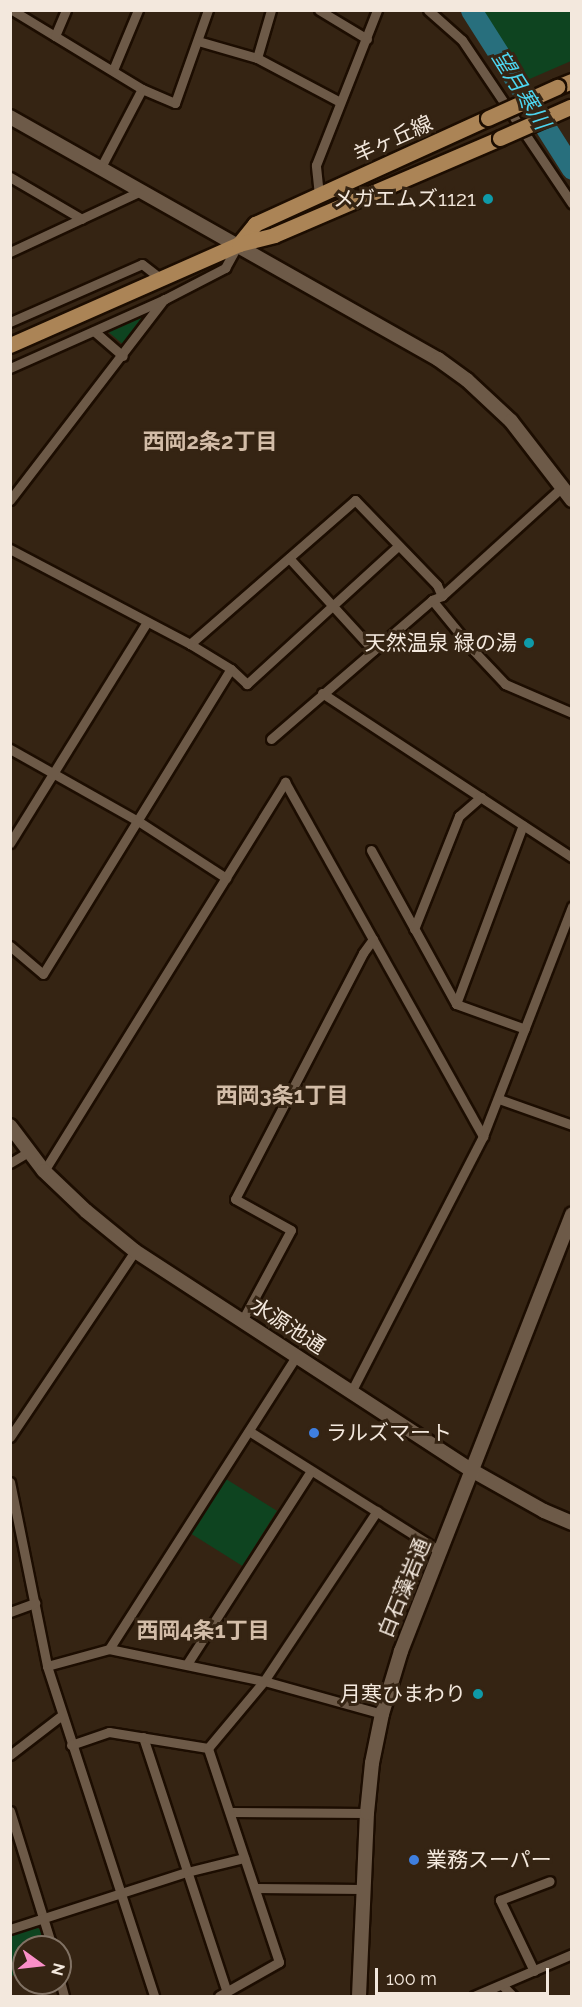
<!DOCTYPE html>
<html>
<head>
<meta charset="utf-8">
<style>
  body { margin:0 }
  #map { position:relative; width:582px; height:2007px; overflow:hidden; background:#352413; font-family:Raleway,"Noto Sans JP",sans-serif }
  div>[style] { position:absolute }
  .green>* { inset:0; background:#0e4420; transform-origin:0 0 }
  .river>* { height:21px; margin:-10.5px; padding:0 10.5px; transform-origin:10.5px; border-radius:10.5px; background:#286f7d }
  .roads { filter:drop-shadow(2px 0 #1c0d01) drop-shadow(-2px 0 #1c0d01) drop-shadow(0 2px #1c0d01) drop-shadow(0 -2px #1c0d01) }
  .street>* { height:9px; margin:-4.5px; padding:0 4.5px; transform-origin:4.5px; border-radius:4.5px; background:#6d5a48 }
  .secondary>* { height:14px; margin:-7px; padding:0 7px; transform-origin:7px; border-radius:7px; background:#6d5a48 }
  .primary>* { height:15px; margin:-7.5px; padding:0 7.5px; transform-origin:7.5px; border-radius:7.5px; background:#ab8456 }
  .bridges { filter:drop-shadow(2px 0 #1c0d01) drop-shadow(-2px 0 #1c0d01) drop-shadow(0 2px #1c0d01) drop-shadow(0 -2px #1c0d01) }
  .primary-bridge>* { height:15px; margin:-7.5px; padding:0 7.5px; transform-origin:7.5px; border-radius:7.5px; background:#ab8456 }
  .dots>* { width:16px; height:16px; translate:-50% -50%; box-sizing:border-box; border:3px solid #352413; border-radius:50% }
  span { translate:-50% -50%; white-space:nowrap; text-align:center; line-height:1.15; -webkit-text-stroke:6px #352413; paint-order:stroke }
  .street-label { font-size:21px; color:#f3e8dd }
  .poi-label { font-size:21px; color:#f3e8dd }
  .right { translate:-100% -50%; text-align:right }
  .left { translate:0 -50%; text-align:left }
  .water-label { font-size:22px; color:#4dd6f0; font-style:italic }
  .neighbourhood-label { font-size:22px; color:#d3bda8; font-weight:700 }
  .frame { position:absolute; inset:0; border:12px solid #f3e8dd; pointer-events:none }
  .north { position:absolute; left:12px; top:1935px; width:60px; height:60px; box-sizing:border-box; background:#352413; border:2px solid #817264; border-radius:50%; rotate:105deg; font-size:16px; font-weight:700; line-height:24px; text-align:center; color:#f3e8dd }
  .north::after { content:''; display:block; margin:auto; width:21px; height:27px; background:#fa8fc8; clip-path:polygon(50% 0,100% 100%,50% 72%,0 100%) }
  .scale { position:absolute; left:375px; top:1968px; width:174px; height:27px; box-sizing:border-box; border:3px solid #f3e8dd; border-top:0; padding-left:8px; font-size:18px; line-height:21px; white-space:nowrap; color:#f3e8dd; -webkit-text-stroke:4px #352413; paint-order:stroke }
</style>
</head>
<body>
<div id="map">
  <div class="green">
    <div style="clip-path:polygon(482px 11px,571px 11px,571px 61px,525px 81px)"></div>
    <div style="clip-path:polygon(154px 309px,126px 347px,105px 329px)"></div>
    <div style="left:226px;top:1479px;width:60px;height:65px;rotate:32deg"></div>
    <div style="clip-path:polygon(36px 1927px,41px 1930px,44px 1947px,24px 1947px,24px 1973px,11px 1976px,11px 1936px)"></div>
  </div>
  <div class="river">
    <div style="left:471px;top:10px;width:188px;rotate:57.6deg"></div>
  </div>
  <div class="roads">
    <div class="street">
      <div style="left:12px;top:10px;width:152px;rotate:31.3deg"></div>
      <div style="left:142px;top:89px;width:36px;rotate:23deg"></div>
      <div style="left:175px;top:103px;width:99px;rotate:-70.5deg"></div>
      <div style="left:319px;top:10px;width:56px;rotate:31.1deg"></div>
      <div style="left:428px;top:10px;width:45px;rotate:41.4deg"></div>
      <div style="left:462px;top:40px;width:197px;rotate:56.1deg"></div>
      <div style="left:55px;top:36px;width:28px;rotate:-67deg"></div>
      <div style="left:198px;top:41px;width:61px;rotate:16.1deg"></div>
      <div style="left:257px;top:58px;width:94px;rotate:27.9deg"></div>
      <div style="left:257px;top:58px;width:50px;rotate:-73.7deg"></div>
      <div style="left:113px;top:70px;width:65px;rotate:-67.4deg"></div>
      <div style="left:101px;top:167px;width:88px;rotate:-62.3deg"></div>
      <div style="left:10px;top:177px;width:83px;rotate:30.3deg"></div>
      <div style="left:319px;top:195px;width:30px;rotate:-96deg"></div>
      <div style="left:316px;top:165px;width:167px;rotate:-68.5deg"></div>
      <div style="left:10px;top:252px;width:147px;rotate:-25deg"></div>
      <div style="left:10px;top:322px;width:144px;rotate:-23.7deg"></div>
      <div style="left:142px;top:264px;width:23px;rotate:38deg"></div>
      <div style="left:94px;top:331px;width:38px;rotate:41deg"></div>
      <div style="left:10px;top:368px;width:170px;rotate:-24deg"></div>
      <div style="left:165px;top:299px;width:68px;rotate:-27.3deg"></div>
      <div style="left:225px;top:268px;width:25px;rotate:-61deg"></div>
      <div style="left:10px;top:500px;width:253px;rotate:-52.5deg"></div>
      <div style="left:398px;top:546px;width:205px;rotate:137.6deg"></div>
      <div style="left:247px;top:684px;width:22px;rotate:-137deg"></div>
      <div style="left:231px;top:669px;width:48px;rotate:-148.6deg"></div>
      <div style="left:190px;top:644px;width:219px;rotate:-41.1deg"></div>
      <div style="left:355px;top:500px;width:118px;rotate:46deg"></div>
      <div style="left:437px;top:585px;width:12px;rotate:66deg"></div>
      <div style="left:10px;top:549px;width:204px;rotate:27.8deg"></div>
      <div style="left:289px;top:558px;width:125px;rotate:47.6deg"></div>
      <div style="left:432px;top:600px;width:65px;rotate:50.6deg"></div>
      <div style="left:473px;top:650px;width:47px;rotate:46.7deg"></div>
      <div style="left:505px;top:684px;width:73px;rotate:23.4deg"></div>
      <div style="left:322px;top:693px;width:299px;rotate:33.3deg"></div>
      <div style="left:271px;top:739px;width:213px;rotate:-40.8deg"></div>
      <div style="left:432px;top:600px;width:11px;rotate:-22deg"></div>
      <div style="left:442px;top:596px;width:162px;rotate:-42.2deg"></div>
      <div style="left:10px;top:749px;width:147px;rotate:29.4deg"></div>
      <div style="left:138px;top:821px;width:105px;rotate:32.9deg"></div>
      <div style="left:10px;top:843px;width:260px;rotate:-58.2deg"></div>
      <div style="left:371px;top:850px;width:176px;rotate:61.1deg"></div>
      <div style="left:456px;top:1004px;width:73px;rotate:19.9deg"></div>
      <div style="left:414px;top:929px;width:122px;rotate:-68.3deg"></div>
      <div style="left:459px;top:816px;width:29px;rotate:-41deg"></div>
      <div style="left:10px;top:946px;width:43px;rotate:40.3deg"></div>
      <div style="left:43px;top:974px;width:358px;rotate:-58.4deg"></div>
      <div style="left:456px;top:1004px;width:191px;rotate:-69.5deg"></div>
      <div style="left:499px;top:1099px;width:77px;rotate:19.6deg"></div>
      <div style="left:10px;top:1163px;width:21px;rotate:-31deg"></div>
      <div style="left:44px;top:1171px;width:458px;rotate:-58.2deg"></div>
      <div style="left:285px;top:782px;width:406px;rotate:60.8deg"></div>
      <div style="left:242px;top:1321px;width:103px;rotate:-61.7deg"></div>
      <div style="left:291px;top:1230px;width:64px;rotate:-151deg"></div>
      <div style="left:235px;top:1199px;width:277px;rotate:-62.5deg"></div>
      <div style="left:363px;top:953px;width:17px;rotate:-54deg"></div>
      <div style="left:351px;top:1392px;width:288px;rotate:-62.7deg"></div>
      <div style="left:483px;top:1136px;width:246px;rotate:-68.8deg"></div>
      <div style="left:249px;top:1431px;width:227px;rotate:32.2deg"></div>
      <div style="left:10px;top:1437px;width:224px;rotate:-56.1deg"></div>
      <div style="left:10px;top:1482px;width:188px;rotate:78.6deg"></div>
      <div style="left:47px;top:1666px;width:347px;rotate:72deg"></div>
      <div style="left:10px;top:1612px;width:27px;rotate:-20deg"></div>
      <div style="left:109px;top:1649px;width:347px;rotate:-57.4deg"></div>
      <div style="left:187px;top:1664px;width:229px;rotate:-57.3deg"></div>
      <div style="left:47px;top:1666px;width:64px;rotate:-15.3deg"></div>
      <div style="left:109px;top:1649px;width:158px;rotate:11.7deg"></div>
      <div style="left:264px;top:1681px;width:123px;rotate:15.6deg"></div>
      <div style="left:143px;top:1737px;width:268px;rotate:71.8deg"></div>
      <div style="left:71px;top:1745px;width:40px;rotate:-18.9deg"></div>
      <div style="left:109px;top:1732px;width:100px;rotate:9.2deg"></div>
      <div style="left:10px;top:1755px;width:66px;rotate:-37.6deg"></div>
      <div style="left:10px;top:1811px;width:142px;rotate:72.8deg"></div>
      <div style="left:230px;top:1812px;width:137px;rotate:0.4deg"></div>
      <div style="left:255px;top:1888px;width:108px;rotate:0.5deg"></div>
      <div style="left:10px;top:1929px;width:186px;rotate:-17.9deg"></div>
      <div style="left:187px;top:1872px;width:59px;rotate:-13.8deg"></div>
      <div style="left:534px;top:1971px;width:79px;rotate:-115.6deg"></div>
      <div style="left:500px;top:1900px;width:53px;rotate:-20.8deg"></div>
      <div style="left:60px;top:1981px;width:16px;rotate:75deg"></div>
      <div style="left:502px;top:1985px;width:16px;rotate:45deg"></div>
      <div style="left:219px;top:1996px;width:69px;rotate:-29.5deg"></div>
      <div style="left:279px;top:1962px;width:225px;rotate:-108.4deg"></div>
      <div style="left:208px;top:1748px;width:87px;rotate:-50.1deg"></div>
      <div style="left:264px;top:1681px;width:204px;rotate:-56.4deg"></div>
      <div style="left:474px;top:1996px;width:107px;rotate:-23.2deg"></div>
    </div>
    <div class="secondary">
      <div style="left:10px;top:117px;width:492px;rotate:29.5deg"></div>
      <div style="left:438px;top:359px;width:36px;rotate:36deg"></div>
      <div style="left:467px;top:380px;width:60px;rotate:43deg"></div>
      <div style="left:511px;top:421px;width:100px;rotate:52.3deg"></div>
      <div style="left:10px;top:1126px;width:56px;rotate:52.9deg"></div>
      <div style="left:44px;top:1171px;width:58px;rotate:43.6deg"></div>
      <div style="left:86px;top:1211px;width:63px;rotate:39.2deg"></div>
      <div style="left:135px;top:1251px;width:403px;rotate:33.1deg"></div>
      <div style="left:473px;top:1471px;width:81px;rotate:29.4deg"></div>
      <div style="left:544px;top:1511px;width:30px;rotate:23deg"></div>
      <div style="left:359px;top:1996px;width:183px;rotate:-87.5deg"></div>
      <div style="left:367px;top:1813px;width:50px;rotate:-84.3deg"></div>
      <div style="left:372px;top:1763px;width:50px;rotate:-78.5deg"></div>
      <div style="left:382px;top:1714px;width:66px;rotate:-73.2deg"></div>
      <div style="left:401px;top:1651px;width:469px;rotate:-68.6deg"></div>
    </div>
    <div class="primary">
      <div style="left:557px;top:87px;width:16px;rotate:-22deg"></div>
      <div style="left:239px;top:244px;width:26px;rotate:-51deg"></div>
      <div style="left:255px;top:224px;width:256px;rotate:-24.5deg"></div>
      <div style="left:10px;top:345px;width:250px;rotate:-23.8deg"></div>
      <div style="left:239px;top:244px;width:36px;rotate:-14deg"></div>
      <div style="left:274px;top:235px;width:246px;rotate:-23.2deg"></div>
    </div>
  </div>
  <div class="bridges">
    <div class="primary-bridge">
      <div style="left:488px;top:118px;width:76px;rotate:-24.2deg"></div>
      <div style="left:500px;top:138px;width:77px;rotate:-23.9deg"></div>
    </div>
  </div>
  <div class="dots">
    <div style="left:488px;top:199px;background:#0f9aa8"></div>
    <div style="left:529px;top:643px;background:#0f9aa8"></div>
    <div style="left:314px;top:1433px;background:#3f7fe0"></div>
    <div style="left:478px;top:1694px;background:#0f9aa8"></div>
    <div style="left:414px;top:1860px;background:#3f7fe0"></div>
  </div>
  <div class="street-label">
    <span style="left:393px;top:139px;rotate:-24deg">羊ヶ丘線</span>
    <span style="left:288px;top:1326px;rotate:33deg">水源池通</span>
    <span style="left:404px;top:1588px;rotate:-68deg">白石藻岩通</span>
  </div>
  <div class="poi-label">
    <span class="right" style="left:476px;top:199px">メガエムズ1121</span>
    <span class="right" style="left:517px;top:643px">天然温泉 緑の湯</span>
    <span class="left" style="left:326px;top:1433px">ラルズマート</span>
    <span class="right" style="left:466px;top:1694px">月寒ひまわり</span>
    <span class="left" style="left:426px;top:1860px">業務スーパー</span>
  </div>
  <div class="water-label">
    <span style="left:521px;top:90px;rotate:58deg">望月寒川</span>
  </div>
  <div class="neighbourhood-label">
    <span style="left:210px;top:442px">西岡2条2丁目</span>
    <span style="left:282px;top:1096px">西岡3条1丁目</span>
    <span style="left:203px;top:1631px">西岡4条1丁目</span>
  </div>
  <div class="frame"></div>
  <div class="north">N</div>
  <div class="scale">100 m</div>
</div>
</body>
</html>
